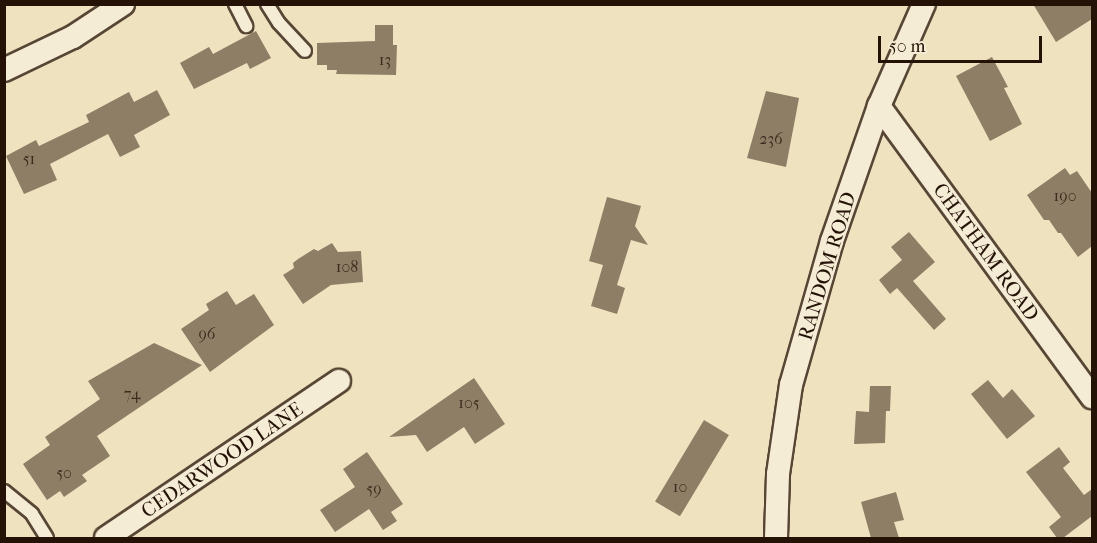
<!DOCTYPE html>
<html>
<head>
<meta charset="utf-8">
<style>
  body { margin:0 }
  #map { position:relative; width:1097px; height:543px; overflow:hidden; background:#efe2be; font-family:"IM FELL French Canon",serif }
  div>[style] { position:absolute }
  .building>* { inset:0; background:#8e7e66; transform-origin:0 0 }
  .roads { filter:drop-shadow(2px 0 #574635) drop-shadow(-2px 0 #574635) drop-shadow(0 2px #574635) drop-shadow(0 -2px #574635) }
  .lane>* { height:12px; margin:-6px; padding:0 6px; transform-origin:6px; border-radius:6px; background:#f5ecd5 }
  .street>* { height:22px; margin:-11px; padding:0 11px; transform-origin:11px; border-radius:11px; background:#f5ecd5 }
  span { translate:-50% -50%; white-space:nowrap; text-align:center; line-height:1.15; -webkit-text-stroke:4.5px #f5ecd5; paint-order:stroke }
  .number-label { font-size:16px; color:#3e2d1f }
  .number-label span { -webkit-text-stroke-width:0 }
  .street-label { font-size:20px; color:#241207 }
  .frame { position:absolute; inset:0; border:6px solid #241207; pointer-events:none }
  .scale { position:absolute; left:878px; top:36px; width:164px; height:27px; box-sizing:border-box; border:3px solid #241207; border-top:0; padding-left:8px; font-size:18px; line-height:21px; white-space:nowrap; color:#241207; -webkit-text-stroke:4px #f5ecd5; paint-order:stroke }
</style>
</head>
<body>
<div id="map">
  <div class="building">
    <div style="clip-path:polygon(1033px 4px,1092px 4px,1092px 19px,1056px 42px)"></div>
    <div style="clip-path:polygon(375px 25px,393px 25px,393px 45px,397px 45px,396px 75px,336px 74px,337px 70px,327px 70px,327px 65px,317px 65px,317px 43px,375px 41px)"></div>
    <div style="clip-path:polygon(256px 31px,271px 58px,250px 69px,247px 63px,194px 89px,180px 63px,209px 47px,213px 54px)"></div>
    <div style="clip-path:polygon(992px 57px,1008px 87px,1004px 88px,1022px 124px,990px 141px,956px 76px)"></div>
    <div style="clip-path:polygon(157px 90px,170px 115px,134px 135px,140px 147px,120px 157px,108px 134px,50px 164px,57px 180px,24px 194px,6px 156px,36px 140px,39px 146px,89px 122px,86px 115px,129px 92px,134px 102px)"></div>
    <div style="clip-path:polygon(766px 91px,799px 98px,786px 167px,747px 158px)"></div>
    <div style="clip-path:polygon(1065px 168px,1070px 175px,1077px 171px,1092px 193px,1092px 246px,1078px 257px,1061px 233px,1058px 233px,1049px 220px,1044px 220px,1027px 195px)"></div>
    <div style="clip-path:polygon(607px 197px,641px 206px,635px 226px,648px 245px,631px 240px,617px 285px,625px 288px,617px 314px,591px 306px,603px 265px,589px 261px)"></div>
    <div style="clip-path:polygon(909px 232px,935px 262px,913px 281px,946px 319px,934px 330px,897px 288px,890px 294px,879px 280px,902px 260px,891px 247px)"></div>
    <div style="clip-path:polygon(332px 243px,338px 252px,361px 251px,363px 282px,331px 285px,303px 304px,283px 275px,294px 268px,293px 263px,298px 259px,314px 249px,318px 251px)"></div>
    <div style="clip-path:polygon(227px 291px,236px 305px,254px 294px,274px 325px,210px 372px,181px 329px,209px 310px,206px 304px)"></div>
    <div style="clip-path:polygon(154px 343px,202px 365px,97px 436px,110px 456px,82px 475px,87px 481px,64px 497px,60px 491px,47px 500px,23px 464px,50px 445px,45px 437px,100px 399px,88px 381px)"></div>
    <div style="clip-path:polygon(474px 378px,505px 424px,475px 444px,464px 427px,427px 452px,416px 435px,389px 437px)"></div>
    <div style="clip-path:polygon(988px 380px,1003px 398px,1012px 389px,1035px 416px,1007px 439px,971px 394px)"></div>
    <div style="clip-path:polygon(870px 386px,891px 386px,890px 411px,886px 411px,885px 443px,854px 444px,856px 411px,869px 412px)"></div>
    <div style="left:704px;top:420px;width:29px;height:95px;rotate:31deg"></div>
    <div style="clip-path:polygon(1059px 447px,1070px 462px,1063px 468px,1084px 495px,1092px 489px,1092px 516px,1063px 538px,1057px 538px,1049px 527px,1061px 517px,1026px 472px)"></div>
    <div style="clip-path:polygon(367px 452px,403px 504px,391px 512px,397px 521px,383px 530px,369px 509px,335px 532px,320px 510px,355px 487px,343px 469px)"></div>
    <div style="clip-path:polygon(896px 492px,904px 520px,894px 522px,899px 538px,871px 538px,861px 502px)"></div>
  </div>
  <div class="roads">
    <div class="lane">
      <div style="left:235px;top:4px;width:25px;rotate:63deg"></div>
      <div style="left:267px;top:4px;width:22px;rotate:58deg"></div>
      <div style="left:279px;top:23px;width:38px;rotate:47deg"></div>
      <div style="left:4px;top:491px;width:36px;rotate:39deg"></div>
      <div style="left:32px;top:514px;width:28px;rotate:58deg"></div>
    </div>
    <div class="street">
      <div style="left:4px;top:70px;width:76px;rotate:-25.6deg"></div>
      <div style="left:73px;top:37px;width:60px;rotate:-33.4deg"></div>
      <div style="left:879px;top:106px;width:361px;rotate:53.8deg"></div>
      <div style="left:106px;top:538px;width:281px;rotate:-34deg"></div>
      <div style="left:776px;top:538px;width:64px;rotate:-88.2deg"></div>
      <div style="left:778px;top:474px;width:90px;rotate:-81.7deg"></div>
      <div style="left:791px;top:385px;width:150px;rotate:-74.1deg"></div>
      <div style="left:832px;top:241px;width:143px;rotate:-70.8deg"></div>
      <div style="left:879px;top:106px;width:111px;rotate:-66.2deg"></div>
    </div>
  </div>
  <div class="number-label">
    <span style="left:385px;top:60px">13</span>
    <span style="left:771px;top:139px">236</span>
    <span style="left:29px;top:159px">51</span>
    <span style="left:1065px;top:196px">190</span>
    <span style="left:347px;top:267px">108</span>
    <span style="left:207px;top:334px">96</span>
    <span style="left:132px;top:394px">74</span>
    <span style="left:469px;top:403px">105</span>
    <span style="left:64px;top:473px">50</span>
    <span style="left:680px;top:487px">10</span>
    <span style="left:374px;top:489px">59</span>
  </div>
  <div class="street-label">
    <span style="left:986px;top:252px;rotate:54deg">CHATHAM ROAD</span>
    <span style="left:827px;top:266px;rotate:-73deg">RANDOM ROAD</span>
    <span style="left:222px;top:460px;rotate:-34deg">CEDARWOOD LANE</span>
  </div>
  <div class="frame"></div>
  <div class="scale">50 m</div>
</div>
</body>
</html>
